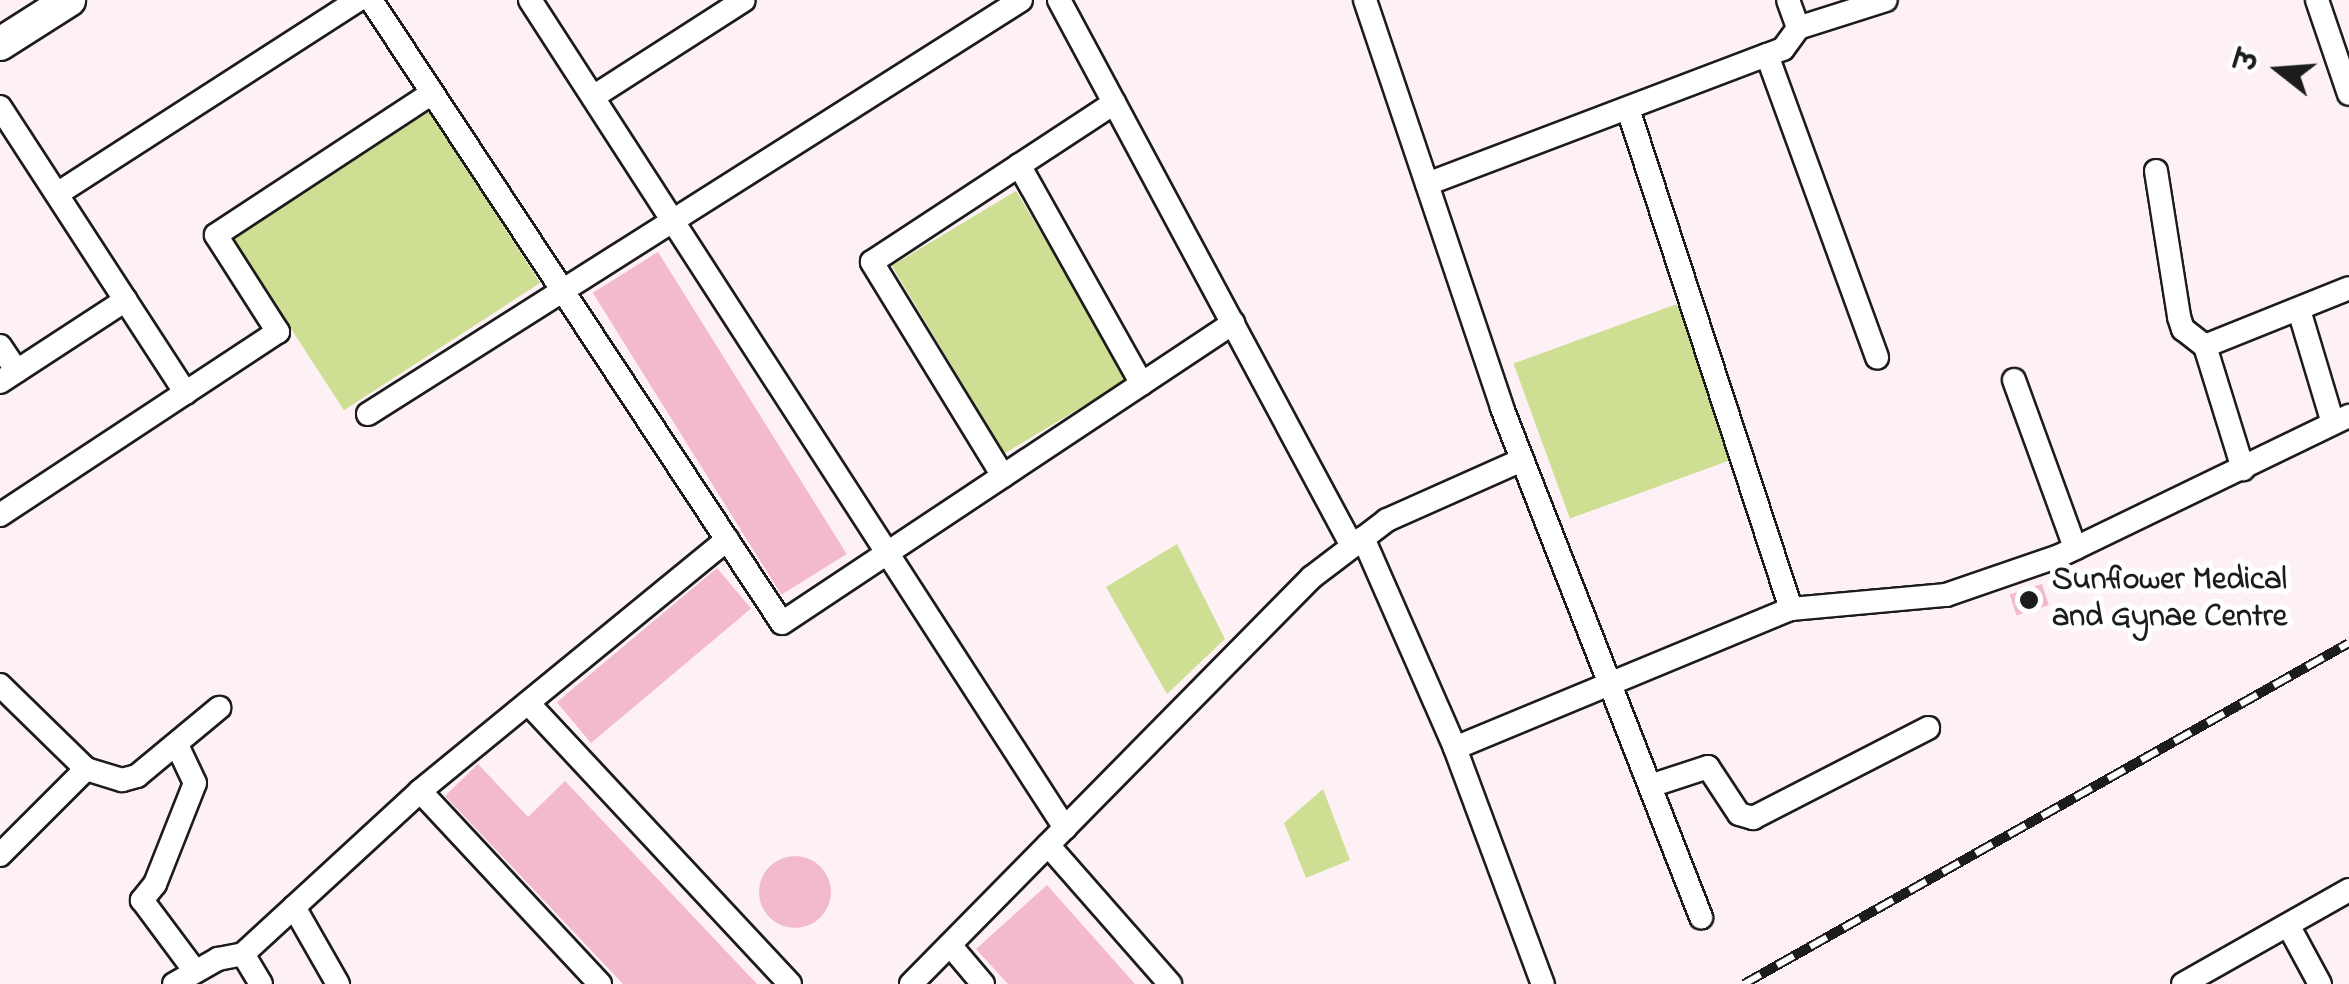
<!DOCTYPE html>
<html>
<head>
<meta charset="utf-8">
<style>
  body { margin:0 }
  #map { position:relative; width:2349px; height:984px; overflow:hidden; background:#fdf1f5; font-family:"Indie Flower","Playpen Sans Deva",sans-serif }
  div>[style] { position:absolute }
  .green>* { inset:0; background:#cedf93; transform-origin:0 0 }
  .building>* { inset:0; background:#f3bacd; transform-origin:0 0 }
  .round { border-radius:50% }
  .roads { filter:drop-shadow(2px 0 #1c1c1c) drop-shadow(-2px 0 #1c1c1c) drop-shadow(0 2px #1c1c1c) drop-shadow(0 -2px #1c1c1c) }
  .minor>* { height:22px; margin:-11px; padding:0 11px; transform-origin:11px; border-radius:11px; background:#fff }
  .secondary>* { height:32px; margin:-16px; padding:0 16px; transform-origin:16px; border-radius:16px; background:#fff }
  .rail>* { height:10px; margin-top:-5px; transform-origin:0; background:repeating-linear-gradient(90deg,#fff 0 19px,#1c1c1c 0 38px); box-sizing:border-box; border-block:2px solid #1c1c1c }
  .dots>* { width:28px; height:28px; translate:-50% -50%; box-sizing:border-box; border:5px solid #fff; border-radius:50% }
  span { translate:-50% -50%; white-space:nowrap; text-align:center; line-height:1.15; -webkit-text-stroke:10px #fff; paint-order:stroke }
  .poi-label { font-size:32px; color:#1c1c1c; font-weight:700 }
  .left { translate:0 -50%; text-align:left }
  .north { position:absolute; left:2229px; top:20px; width:100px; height:100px; -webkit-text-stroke:8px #fff; paint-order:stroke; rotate:287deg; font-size:28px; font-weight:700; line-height:40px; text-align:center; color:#1c1c1c }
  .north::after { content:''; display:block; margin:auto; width:35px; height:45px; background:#1c1c1c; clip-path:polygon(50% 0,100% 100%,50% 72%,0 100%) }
</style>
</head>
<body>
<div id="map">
  <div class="green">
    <div style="left:428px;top:110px;width:206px;height:234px;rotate:57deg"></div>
    <div style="left:1016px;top:191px;width:219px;height:145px;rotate:59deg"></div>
    <div style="left:1677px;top:304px;width:165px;height:174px;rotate:70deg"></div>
    <div style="clip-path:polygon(1177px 544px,1225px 639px,1167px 694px,1106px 587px)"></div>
    <div style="clip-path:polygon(1323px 789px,1350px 860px,1306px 878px,1284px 823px)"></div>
  </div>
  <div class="building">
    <div style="left:658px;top:252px;width:356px;height:77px;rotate:58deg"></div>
    <div style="left:717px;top:568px;width:53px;height:209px;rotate:50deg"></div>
    <div style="left:2042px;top:584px;width:22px;height:34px;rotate:72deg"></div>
    <div style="clip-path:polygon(478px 764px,528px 817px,565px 781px,757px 984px,623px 984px,445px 796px)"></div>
    <div class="round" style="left:759px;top:856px;width:72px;height:72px"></div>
    <div style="clip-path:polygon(1047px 885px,1135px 984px,1008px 984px,976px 949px)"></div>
  </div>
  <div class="roads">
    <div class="minor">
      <div style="left:371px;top:0;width:746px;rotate:56.59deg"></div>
      <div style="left:782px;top:623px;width:542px;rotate:-33.63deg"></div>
      <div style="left:530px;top:0;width:986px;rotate:57.13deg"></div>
      <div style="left:1059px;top:0;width:620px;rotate:61.78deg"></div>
      <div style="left:1365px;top:0;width:430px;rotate:71.4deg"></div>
      <div style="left:1502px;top:408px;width:547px;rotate:68.65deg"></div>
      <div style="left:1788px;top:0;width:30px;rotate:70deg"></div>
      <div style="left:2317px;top:0;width:99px;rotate:71.2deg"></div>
      <div style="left:1767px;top:55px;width:322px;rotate:70deg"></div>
      <div style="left:593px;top:97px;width:179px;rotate:-32.7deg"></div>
      <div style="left:0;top:107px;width:341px;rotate:57deg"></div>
      <div style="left:1628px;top:109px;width:526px;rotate:71.94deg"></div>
      <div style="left:1019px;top:165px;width:251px;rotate:60.7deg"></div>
      <div style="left:2156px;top:171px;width:148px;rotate:81deg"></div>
      <div style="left:2179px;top:317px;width:13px;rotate:72deg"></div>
      <div style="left:2183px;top:329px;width:28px;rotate:38deg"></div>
      <div style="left:2205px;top:346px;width:129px;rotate:72.8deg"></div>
      <div style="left:1427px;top:184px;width:364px;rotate:-20.8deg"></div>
      <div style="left:1767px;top:55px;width:17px;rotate:-21deg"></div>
      <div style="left:1783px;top:49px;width:26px;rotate:-54deg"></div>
      <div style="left:1798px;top:28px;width:92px;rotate:-17.7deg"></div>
      <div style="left:57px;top:194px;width:358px;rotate:-32.8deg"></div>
      <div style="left:2299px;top:310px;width:118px;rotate:73.3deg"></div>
      <div style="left:0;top:346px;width:30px;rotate:56deg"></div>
      <div style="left:2205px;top:346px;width:155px;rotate:-21.9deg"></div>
      <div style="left:2014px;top:380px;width:179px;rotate:70deg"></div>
      <div style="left:0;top:382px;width:150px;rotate:-33.1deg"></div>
      <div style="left:368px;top:414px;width:773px;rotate:-32.37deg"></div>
      <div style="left:1003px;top:476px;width:251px;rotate:-121.5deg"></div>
      <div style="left:872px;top:262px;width:290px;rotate:-33.3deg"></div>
      <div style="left:0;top:515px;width:333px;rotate:-33.4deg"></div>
      <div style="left:278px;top:332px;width:115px;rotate:-122.6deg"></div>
      <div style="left:216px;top:235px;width:258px;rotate:-33.3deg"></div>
      <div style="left:1363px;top:538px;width:229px;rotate:66.3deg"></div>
      <div style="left:1455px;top:748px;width:252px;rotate:69.6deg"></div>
      <div style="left:0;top:685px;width:120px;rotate:44.3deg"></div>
      <div style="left:86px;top:769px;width:38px;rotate:17deg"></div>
      <div style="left:122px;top:780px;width:16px;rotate:-15deg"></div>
      <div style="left:137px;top:776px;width:107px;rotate:-39.7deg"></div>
      <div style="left:528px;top:703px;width:384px;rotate:47deg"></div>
      <div style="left:177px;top:745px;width:42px;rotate:64.7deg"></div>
      <div style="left:195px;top:783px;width:109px;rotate:111.6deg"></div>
      <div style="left:155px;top:884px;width:21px;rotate:129deg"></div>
      <div style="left:142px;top:900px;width:89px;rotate:53.3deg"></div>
      <div style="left:1455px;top:748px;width:364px;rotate:-22.5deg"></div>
      <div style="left:1791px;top:609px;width:156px;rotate:-5.2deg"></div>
      <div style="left:1946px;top:595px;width:120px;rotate:-19deg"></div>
      <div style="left:2059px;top:556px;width:322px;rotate:-25.8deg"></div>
      <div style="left:1650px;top:786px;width:61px;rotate:-18.1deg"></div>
      <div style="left:1708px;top:767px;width:56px;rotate:56.6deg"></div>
      <div style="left:1739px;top:814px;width:15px;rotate:16deg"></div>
      <div style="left:1753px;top:818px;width:197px;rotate:-27.2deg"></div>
      <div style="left:420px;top:791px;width:264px;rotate:47deg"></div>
      <div style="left:1048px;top:845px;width:185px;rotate:48.7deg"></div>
      <div style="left:0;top:855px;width:122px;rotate:-45deg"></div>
      <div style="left:294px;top:907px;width:89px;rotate:60.3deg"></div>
      <div style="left:2288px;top:925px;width:67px;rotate:61.5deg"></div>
      <div style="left:950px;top:945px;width:51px;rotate:49.8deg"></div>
      <div style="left:243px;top:954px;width:35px;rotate:59deg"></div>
      <div style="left:174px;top:984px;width:51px;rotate:-29.6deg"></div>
      <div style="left:218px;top:959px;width:25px;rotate:-11deg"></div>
      <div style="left:243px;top:954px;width:241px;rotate:-42.6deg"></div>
      <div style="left:420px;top:791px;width:397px;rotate:-39.3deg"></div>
      <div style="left:911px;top:984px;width:571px;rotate:-45.43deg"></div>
      <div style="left:1312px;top:577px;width:94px;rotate:-37.2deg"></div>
      <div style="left:1387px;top:520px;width:148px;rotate:-24deg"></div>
      <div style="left:2183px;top:984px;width:191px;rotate:-29.5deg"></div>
    </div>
    <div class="secondary">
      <div style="left:0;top:44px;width:82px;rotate:-32.5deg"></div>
    </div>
  </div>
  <div class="rail">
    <div style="left:1744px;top:984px;width:694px;rotate:-29.41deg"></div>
  </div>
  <div class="dots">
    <div style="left:2029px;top:600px;background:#1c1c1c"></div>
  </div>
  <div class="poi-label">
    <span class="left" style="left:2052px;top:600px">Sunflower Medical<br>and Gynae Centre</span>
  </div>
  <div class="north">उ</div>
</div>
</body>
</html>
